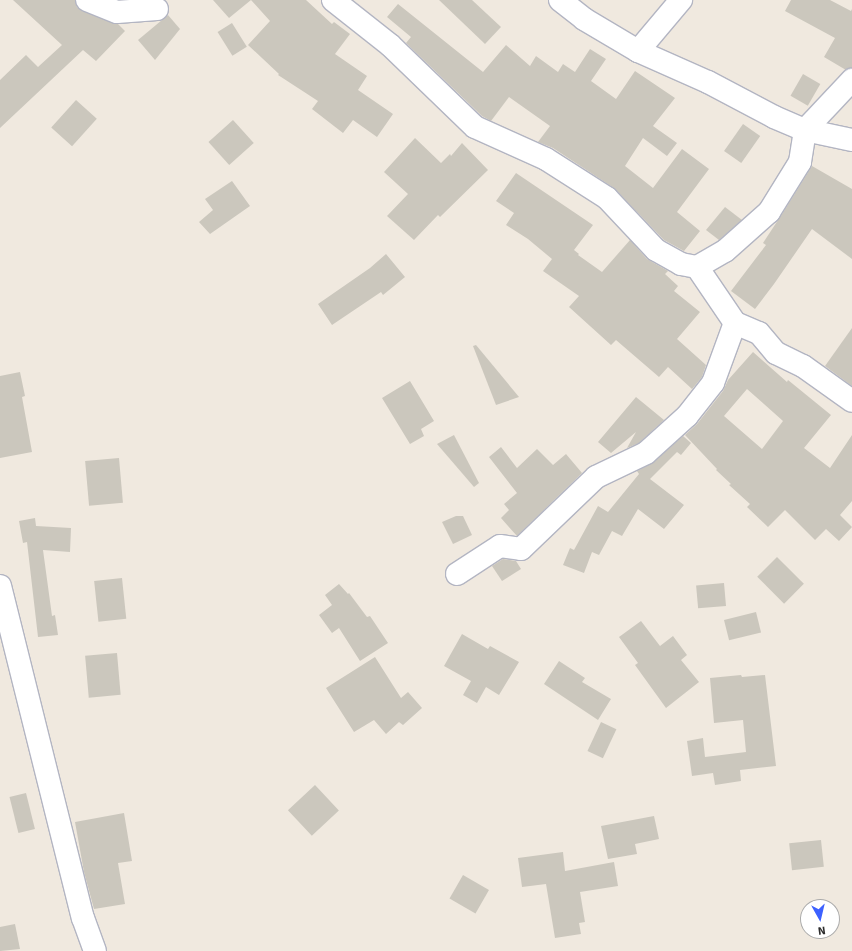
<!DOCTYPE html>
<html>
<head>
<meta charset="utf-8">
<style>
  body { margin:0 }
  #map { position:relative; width:852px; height:951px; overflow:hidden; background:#f0e9df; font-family:Signika,sans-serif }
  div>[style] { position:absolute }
  .building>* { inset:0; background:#cbc7bd; transform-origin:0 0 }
  .roads { filter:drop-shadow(1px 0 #b3b5c2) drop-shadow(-1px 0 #b3b5c2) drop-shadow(0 1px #b3b5c2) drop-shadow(0 -1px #b3b5c2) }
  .minor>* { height:22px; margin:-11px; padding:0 11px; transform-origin:11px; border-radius:11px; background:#fff }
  span { translate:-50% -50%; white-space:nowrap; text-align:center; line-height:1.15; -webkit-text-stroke:3px #fff; paint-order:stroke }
  .north { position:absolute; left:800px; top:899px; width:40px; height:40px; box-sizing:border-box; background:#fff; border:1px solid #ababab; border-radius:50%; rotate:172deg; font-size:11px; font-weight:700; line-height:16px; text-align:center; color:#2d2d2d }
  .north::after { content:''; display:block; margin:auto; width:14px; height:18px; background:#3d61ff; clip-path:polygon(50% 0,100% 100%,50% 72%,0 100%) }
</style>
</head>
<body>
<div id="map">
  <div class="building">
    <div style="clip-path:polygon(13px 0,75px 0,77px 7px,82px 11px,118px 24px,125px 31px,96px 61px,83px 50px,0 128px,0 80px,26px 55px,38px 67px,62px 45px)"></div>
    <div style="clip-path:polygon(213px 0,306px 0,332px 24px,334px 22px,350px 34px,335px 54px,367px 76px,358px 90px,393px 114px,377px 137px,353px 120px,343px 133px,312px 109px,318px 101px,278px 75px,279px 74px,248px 45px,270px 21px,251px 0,229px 18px)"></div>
    <div style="clip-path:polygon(439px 0,472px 0,501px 27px,485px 44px)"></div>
    <div style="clip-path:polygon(791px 0,830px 0,851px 11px,852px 9px,852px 68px,846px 70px,824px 57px,835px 38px,785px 11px)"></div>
    <div style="clip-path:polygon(398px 4px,483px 72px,506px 45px,530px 66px,536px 56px,558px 72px,563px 64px,575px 72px,590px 49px,606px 59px,591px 81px,616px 99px,635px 71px,675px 98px,653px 126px,677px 143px,667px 156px,643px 138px,625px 166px,653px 188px,682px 149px,709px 169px,677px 212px,700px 231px,684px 251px,664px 240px,614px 188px,553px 148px,538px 142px,550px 126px,509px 97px,491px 121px,482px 116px,406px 43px,411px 37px,387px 17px)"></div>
    <div style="clip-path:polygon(168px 15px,180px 29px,155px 60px,138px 40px)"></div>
    <div style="left:232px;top:23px;width:28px;height:17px;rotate:58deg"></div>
    <div style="left:803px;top:74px;width:20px;height:25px;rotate:30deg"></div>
    <div style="left:76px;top:100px;width:28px;height:37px;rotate:42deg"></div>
    <div style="left:233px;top:120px;width:31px;height:33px;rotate:48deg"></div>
    <div style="left:743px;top:124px;width:21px;height:33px;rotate:35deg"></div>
    <div style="clip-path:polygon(415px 138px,441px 163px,450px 154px,451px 156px,462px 143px,488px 170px,440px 217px,438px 215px,414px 240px,387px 216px,408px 194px,384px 172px)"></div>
    <div style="clip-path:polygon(812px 166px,852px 189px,852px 259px,812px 229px,774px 284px,755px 309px,731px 291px,766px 245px,763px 243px,784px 211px)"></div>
    <div style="clip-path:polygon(516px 173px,593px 225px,574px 250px,579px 254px,578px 255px,602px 272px,630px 240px,647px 259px,668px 271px,665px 274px,678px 286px,674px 291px,700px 312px,677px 339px,706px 365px,702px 377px,692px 389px,668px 367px,659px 377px,616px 340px,611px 345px,569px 307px,579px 296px,543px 271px,552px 259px,528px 239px,506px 225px,514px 213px,496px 201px)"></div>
    <div style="clip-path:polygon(232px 181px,250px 206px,210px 234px,199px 222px,213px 210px,205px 199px)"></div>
    <div style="clip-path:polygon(725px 207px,742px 220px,719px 240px,706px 230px)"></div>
    <div style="clip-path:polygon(386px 254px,405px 277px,383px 295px,381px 292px,332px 325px,318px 304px,370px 268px)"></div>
    <div style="clip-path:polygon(852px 328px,852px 386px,825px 366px)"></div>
    <div style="clip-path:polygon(476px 345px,519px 397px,496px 405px,473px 346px)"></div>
    <div style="clip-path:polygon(evenodd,753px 352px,787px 382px,788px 380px,831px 415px,804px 448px,830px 468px,852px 435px,852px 501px,840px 515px,852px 527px,839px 541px,826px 529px,815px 540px,785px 510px,768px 527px,747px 507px,750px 504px,729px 485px,731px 484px,716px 470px,717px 469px,685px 435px,697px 424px,723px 391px,728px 380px,753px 352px,747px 389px,783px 421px,762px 449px,724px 416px,747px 389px)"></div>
    <div style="clip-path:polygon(20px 372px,25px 396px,22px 397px,32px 452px,0 458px,0 376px)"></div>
    <div style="clip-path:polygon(410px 381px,434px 421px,421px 429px,424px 436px,410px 444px,382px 398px)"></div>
    <div style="clip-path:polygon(636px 397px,664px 420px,639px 443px,627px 448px,636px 432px,611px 453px,598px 442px)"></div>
    <div style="clip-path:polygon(454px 435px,479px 483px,474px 487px,437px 444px)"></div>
    <div style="clip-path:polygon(683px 436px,691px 443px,681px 455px,677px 452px,650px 479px,684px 505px,664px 529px,638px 509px,622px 536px,612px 531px,599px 555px,592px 552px,584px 573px,563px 565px,570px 548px,574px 550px,598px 506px,608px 512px,639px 474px,637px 471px,654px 462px)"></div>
    <div style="clip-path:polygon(501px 447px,517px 468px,537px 449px,553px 465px,566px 454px,582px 473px,517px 536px,501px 518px,509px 510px,504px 504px,517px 493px,489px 457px)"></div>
    <div style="left:119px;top:458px;width:45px;height:34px;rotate:85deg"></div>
    <div style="clip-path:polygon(456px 516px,463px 516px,472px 535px,453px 544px,442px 522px)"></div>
    <div style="clip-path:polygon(35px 518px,36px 526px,71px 528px,70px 552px,43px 550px,52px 616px,55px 615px,58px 635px,38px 637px,27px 542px,23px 543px,19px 521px)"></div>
    <div style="left:777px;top:557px;width:38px;height:28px;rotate:45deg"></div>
    <div style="clip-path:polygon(503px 559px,516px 561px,521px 569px,502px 581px,492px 566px)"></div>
    <div style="left:122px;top:578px;width:41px;height:28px;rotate:84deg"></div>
    <div style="left:724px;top:583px;width:23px;height:28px;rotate:85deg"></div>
    <div style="clip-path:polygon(339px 584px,348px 594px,349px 593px,367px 617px,370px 616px,388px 643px,360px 661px,339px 628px,332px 633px,319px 615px,332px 605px,325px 595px)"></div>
    <div style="left:756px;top:612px;width:21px;height:33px;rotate:76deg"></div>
    <div style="clip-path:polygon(641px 621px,660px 646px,673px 636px,687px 655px,681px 660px,699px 682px,666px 708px,635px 665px,638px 663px,619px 637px)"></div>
    <div style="clip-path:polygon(462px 634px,488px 649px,490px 646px,519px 662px,499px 695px,486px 687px,477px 703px,463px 695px,471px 681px,444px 666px)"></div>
    <div style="left:117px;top:653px;width:42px;height:32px;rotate:85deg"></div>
    <div style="clip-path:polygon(375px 657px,401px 698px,408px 692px,422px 708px,403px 725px,399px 722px,386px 734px,374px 720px,354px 732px,326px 688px)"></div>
    <div style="clip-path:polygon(559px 661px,585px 678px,582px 682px,611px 699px,598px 720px,544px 684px)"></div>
    <div style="clip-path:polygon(741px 675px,742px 677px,765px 675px,776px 766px,740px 770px,741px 781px,715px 785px,713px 773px,692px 776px,687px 741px,703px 738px,705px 757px,746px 752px,743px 720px,714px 723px,710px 678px)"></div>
    <div style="left:601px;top:722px;width:17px;height:32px;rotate:25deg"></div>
    <div style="left:315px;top:785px;width:35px;height:37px;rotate:47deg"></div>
    <div style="left:26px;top:793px;width:37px;height:17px;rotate:76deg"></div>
    <div style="clip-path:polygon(124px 813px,132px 861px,118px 863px,125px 904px,94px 909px,84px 872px,75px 822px)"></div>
    <div style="clip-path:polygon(654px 816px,659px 839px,635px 844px,637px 854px,608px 859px,601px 826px)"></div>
    <div style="left:821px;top:840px;width:27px;height:32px;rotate:84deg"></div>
    <div style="clip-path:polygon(563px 852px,565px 871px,614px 862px,618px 886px,580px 892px,585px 922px,579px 923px,581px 934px,555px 938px,546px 884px,522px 887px,518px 858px)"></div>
    <div style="left:463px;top:875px;width:30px;height:27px;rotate:30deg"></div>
    <div style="clip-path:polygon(15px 924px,20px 949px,0 951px,0 927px)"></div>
  </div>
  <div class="roads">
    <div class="minor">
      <div style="left:87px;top:0;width:32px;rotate:22deg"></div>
      <div style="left:117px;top:12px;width:40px;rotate:-4.3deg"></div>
      <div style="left:333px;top:0;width:73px;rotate:38.3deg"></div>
      <div style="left:390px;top:45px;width:118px;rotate:44deg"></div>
      <div style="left:475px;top:127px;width:78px;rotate:24.3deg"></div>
      <div style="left:546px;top:159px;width:72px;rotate:32.6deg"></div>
      <div style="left:607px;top:198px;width:71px;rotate:46.7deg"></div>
      <div style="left:656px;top:250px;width:29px;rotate:29deg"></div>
      <div style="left:681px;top:264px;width:16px;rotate:11deg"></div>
      <div style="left:697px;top:267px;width:32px;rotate:-30deg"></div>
      <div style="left:725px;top:251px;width:59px;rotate:-41.6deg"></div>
      <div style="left:769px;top:212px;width:59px;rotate:-58.2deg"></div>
      <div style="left:800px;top:162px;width:32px;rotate:-81deg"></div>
      <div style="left:805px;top:130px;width:69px;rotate:-46.8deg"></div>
      <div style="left:560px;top:0;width:31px;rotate:38deg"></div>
      <div style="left:584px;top:19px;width:63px;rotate:30.7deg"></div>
      <div style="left:638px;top:51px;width:77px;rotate:23.9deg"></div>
      <div style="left:708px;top:82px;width:75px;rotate:27.9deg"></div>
      <div style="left:774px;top:117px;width:34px;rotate:23deg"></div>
      <div style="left:805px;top:130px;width:48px;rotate:12deg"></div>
      <div style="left:638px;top:51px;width:67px;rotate:-49.9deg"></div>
      <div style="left:697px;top:267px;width:68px;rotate:55.8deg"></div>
      <div style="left:735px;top:323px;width:26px;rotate:23deg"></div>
      <div style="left:759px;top:333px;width:26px;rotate:50deg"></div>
      <div style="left:776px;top:353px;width:30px;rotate:26deg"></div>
      <div style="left:803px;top:366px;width:60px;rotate:35.5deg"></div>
      <div style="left:457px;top:574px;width:51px;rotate:-33.1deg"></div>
      <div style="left:500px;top:546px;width:21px;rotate:8deg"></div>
      <div style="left:521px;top:549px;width:104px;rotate:-43.8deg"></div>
      <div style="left:596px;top:477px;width:55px;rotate:-25.6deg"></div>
      <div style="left:646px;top:453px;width:55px;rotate:-42.1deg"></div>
      <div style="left:687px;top:416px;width:42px;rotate:-51.8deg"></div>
      <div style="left:713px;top:383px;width:64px;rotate:-69.9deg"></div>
      <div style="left:0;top:586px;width:342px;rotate:76deg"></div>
      <div style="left:83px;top:918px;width:35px;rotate:70deg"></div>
    </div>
  </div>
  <div class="north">N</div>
</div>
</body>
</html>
